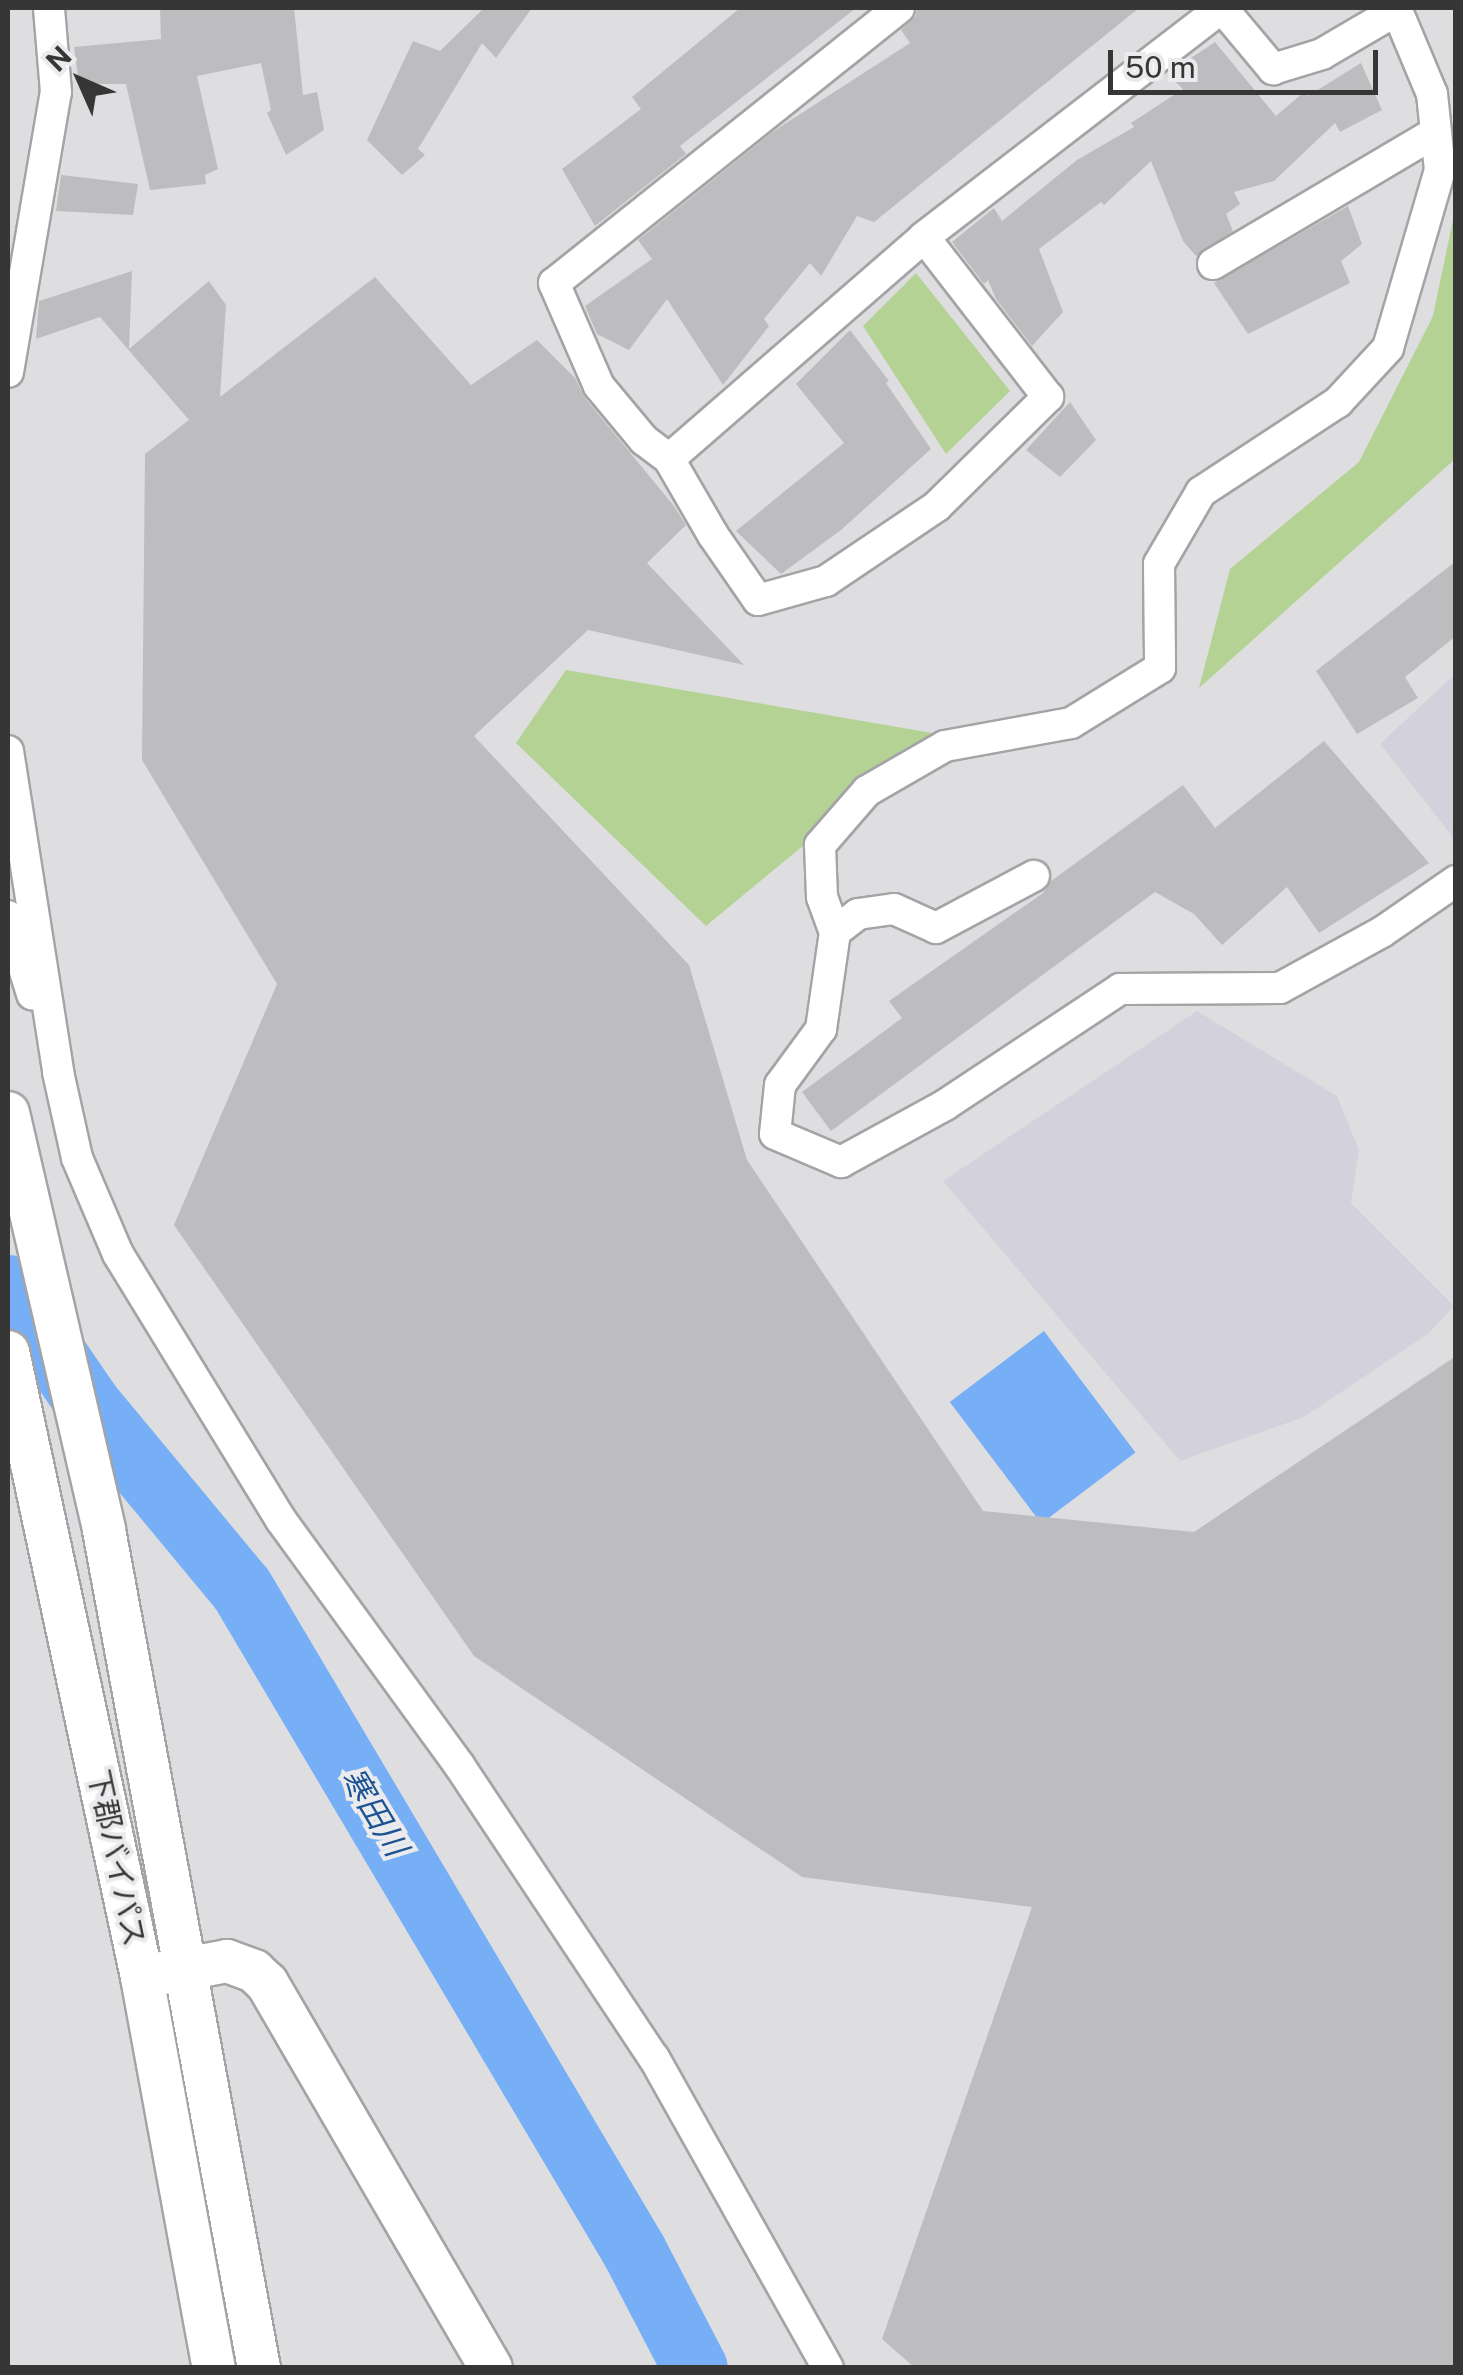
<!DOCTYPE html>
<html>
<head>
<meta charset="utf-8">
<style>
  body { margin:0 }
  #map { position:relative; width:1463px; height:2375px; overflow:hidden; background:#dedee1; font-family:"Public Sans","Noto Sans JP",sans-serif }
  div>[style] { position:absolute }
  .built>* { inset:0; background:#d3d2dc }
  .green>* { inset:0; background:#b4d294 }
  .water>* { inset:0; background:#76aff5; transform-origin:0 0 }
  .river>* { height:65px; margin:-32.5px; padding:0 32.5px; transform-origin:32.5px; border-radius:32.5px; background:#76aff5 }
  .building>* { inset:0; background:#bdbdbf }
  .roads { filter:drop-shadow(2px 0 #a4a4a6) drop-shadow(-2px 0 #a4a4a6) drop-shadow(0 2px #a4a4a6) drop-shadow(0 -2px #a4a4a6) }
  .street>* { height:30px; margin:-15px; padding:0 15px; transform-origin:15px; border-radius:15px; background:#fff }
  .secondary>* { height:42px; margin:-21px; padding:0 21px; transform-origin:21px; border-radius:21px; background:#fff }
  span { translate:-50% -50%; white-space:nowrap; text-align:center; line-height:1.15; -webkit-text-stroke:8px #ebebee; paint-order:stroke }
  .street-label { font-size:30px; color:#363637 }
  .water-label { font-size:32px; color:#1c5493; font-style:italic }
  .frame { position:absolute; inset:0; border:10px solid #363637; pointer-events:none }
  .north { position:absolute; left:30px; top:30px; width:100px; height:100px; -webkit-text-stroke:8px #ebebee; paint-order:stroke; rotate:315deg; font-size:28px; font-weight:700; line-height:40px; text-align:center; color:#363637 }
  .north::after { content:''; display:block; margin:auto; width:35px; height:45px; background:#363637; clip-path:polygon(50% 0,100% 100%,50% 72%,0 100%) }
  .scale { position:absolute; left:1108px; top:50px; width:270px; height:45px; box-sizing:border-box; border:5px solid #363637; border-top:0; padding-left:12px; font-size:30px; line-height:35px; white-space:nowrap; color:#363637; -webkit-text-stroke:8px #ebebee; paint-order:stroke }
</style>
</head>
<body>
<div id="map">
  <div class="built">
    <div style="clip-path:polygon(1455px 674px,1456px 839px,1455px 840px,1380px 744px)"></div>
    <div style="clip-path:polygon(1197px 1011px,1337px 1096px,1359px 1150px,1351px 1203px,1454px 1306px,1428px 1334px,1304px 1417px,1180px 1461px,943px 1181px)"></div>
  </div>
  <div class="green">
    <div style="clip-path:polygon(1455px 210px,1455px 459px,1199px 688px,1230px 569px,1359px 462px,1433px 316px)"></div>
    <div style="clip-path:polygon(916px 273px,1010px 391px,946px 454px,863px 326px)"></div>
    <div style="clip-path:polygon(566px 670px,938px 734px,706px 926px,516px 743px)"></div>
  </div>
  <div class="water">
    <div style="left:1044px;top:1331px;width:152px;height:118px;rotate:53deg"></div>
  </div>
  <div class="river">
    <div style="left:8px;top:1287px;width:142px;rotate:55.6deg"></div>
    <div style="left:88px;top:1404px;width:239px;rotate:50.3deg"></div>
    <div style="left:241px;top:1588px;width:771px;rotate:59.34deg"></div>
    <div style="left:634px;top:2251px;width:132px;rotate:62.5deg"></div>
  </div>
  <div class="building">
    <div style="clip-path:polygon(160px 8px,294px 8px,303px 95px,317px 92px,324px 130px,286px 155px,267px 113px,271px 110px,261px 63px,197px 76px,218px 169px,205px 175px,206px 184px,150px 190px,126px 84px,79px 84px,74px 47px,161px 39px)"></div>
    <div style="clip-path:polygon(484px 8px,532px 8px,496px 58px,482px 43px,418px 149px,425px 155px,402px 175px,367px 140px,413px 41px,440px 51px)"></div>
    <div style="clip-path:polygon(740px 8px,856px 8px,680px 146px,686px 154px,595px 226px,562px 169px,641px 109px,632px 97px)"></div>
    <div style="clip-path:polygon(917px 8px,1139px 8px,874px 222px,857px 216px,821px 276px,810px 263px,764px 319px,769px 326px,723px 385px,667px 299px,629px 350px,597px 334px,585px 306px,652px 259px,638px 240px,774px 131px,910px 43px,901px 30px,916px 16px)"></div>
    <div style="clip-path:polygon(1215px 42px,1276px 116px,1305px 91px,1308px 96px,1361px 63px,1382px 110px,1340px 132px,1335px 123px,1274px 181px,1234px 192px,1240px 204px,1226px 214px,1233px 231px,1196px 256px,1183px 241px,1151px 161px,1104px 205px,1101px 202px,1039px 249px,1063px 312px,1032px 346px,996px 299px,988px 280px,984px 284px,952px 242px,994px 208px,1002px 221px,1077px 160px,1134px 127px,1131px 123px,1183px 89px,1167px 74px)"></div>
    <div style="clip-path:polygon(61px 175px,138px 184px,133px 215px,56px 211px)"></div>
    <div style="clip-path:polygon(1348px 206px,1362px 244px,1341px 261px,1350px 283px,1248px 334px,1214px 283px)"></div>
    <div style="clip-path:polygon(132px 271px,129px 349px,209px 281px,226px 305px,220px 397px,375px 277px,471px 385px,537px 340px,575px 378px,585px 398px,674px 506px,686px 525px,647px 563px,744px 665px,588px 630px,474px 736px,689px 965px,747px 1160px,983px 1511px,1194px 1532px,1456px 1356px,1456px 2368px,915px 2368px,882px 2339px,1032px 1907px,802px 1877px,474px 1656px,174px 1225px,277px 984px,142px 760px,145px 454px,189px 420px,100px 317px,36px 339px,39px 301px)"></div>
    <div style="clip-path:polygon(850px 330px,889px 381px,886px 383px,931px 449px,841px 530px,781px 574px,736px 531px,844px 443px,796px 384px)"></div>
    <div style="clip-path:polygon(1070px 402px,1096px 440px,1060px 477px,1026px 450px)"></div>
    <div style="clip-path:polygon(1456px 561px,1456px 636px,1405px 677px,1418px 698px,1357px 734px,1316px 671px)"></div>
    <div style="clip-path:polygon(1324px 741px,1429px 863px,1319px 933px,1287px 887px,1222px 945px,1194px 914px,1155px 892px,831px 1131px,802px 1092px,902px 1018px,889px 1001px,1043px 893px,1051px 881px,1183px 785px,1215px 828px)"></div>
  </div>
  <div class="roads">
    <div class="street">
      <div style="left:899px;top:8px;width:441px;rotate:141.4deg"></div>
      <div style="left:554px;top:283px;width:112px;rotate:66.4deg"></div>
      <div style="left:599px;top:386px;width:70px;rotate:50.2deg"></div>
      <div style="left:644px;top:440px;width:31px;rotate:37deg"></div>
      <div style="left:669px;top:459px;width:88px;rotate:59.9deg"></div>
      <div style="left:713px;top:535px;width:79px;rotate:55.3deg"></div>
      <div style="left:758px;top:600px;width:71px;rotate:-15.6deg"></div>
      <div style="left:826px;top:581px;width:134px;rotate:-34deg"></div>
      <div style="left:937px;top:506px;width:156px;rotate:-44.5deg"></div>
      <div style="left:1048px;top:397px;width:202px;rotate:-127.8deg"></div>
      <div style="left:1222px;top:8px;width:80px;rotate:50.1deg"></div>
      <div style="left:1273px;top:69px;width:51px;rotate:-17deg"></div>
      <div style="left:1322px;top:54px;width:87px;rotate:-30.4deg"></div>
      <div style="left:1396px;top:8px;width:93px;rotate:67.3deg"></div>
      <div style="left:1432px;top:94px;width:76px;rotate:84deg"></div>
      <div style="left:1440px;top:170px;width:185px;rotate:106.3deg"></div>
      <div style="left:1388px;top:348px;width:74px;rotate:132.8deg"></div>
      <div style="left:1338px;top:402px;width:164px;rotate:146.7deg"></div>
      <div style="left:1201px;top:492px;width:83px;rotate:120.3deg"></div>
      <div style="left:1159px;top:564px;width:104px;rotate:89.4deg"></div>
      <div style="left:1160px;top:668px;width:105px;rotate:148.3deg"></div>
      <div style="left:1071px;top:723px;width:128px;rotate:169.7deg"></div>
      <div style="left:945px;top:746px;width:90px;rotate:150deg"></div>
      <div style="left:867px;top:791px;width:72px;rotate:131deg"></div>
      <div style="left:820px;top:845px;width:52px;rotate:87.8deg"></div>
      <div style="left:822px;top:897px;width:37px;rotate:70deg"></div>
      <div style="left:835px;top:932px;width:98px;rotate:98.2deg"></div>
      <div style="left:821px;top:1029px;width:69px;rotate:126.2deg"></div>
      <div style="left:780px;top:1085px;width:49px;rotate:95.8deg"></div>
      <div style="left:775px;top:1134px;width:72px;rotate:23deg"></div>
      <div style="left:841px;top:1162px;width:119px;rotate:-28.7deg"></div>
      <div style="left:945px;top:1105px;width:210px;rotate:-33.5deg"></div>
      <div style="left:1120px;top:989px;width:160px;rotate:-0.4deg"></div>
      <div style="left:1280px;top:988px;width:116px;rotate:-28.8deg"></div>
      <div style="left:1382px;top:932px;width:90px;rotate:-34.6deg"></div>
      <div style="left:1213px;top:264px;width:259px;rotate:-30.6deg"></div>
      <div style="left:8px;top:372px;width:284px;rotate:-80.3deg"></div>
      <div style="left:56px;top:92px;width:84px;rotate:-94.8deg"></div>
      <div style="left:669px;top:459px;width:338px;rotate:-41deg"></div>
      <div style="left:924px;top:237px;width:375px;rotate:-37.6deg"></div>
      <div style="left:8px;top:751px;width:325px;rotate:81.1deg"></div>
      <div style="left:58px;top:1072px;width:88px;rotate:77.5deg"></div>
      <div style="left:77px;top:1158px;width:104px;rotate:66.9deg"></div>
      <div style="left:118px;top:1254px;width:312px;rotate:58.5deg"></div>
      <div style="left:281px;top:1520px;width:303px;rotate:54deg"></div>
      <div style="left:459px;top:1765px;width:352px;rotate:56.4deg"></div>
      <div style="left:654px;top:2058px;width:355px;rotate:60.7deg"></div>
      <div style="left:8px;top:916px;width:82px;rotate:72.9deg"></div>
      <div style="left:835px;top:932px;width:29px;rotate:-38deg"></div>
      <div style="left:858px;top:914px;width:36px;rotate:-8deg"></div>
      <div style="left:894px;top:909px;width:46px;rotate:24.3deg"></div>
      <div style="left:936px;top:928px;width:111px;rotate:-28deg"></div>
    </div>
    <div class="secondary">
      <div style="left:8px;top:1113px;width:428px;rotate:77deg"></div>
      <div style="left:104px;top:1530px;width:852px;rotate:79.52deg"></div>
      <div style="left:8px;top:1352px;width:639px;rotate:77.9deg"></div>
      <div style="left:142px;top:1977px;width:398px;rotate:79.6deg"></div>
      <div style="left:157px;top:1974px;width:71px;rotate:-10.5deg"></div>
      <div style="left:227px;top:1961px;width:29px;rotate:20deg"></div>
      <div style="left:254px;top:1971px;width:18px;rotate:43deg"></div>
      <div style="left:267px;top:1983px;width:445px;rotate:59.8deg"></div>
    </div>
  </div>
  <div class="street-label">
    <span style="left:117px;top:1858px;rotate:78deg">下郡バイパス</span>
  </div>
  <div class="water-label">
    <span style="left:374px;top:1812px;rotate:59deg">寒田川</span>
  </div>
  <div class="frame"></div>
  <div class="north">N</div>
  <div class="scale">50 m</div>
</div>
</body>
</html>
